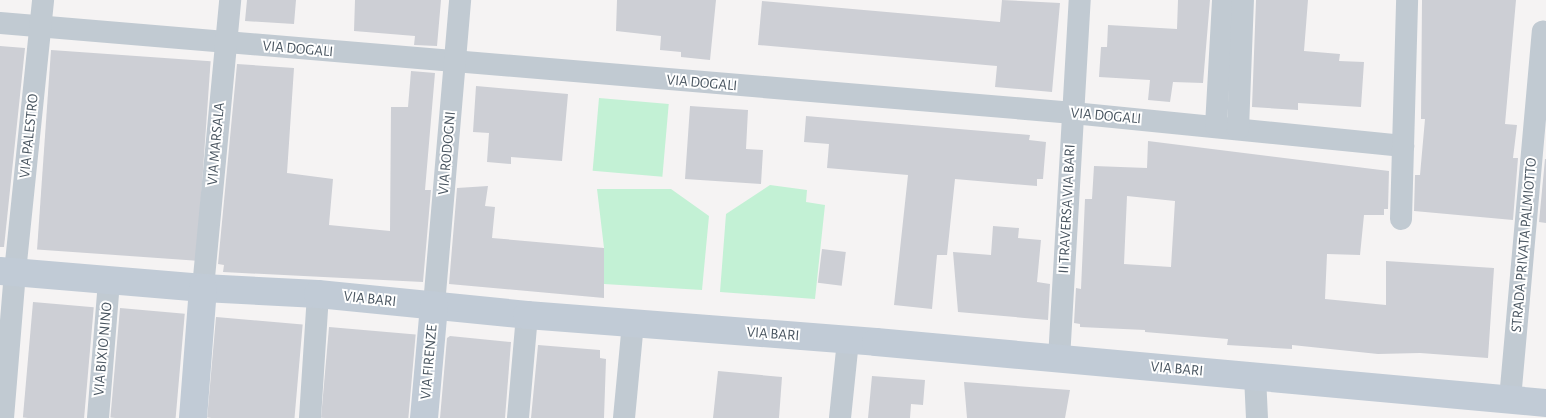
<!DOCTYPE html>
<html>
<head>
<meta charset="utf-8">
<style>
  body { margin:0 }
  #map { position:relative; width:1546px; height:418px; overflow:hidden; background:#f5f3f3; font-family:"Alegreya Sans",sans-serif }
  div>[style] { position:absolute }
  .green>* { inset:0; background:#c3f1d5; transform-origin:0 0 }
  .building>* { inset:0; background:#cdcfd5; transform-origin:0 0 }
  .street>* { height:22px; margin:-11px; padding:0 11px; transform-origin:11px; border-radius:11px; background:#c1cad2 }
  .secondary>* { height:28px; margin:-14px; padding:0 14px; transform-origin:14px; border-radius:14px; background:#c1cbd6 }
  span { translate:-50% -50%; white-space:nowrap; text-align:center; line-height:1.15; -webkit-text-stroke:4px #fff; paint-order:stroke }
  .street-label { font-size:15px; color:#4a5661 }
</style>
</head>
<body>
<div id="map">
  <div class="green">
    <div style="left:599px;top:98px;width:70px;height:73px;rotate:5deg"></div>
    <div style="clip-path:polygon(770px 185px,807px 190px,806px 202px,825px 205px,815px 299px,720px 292px,726px 214px)"></div>
    <div style="clip-path:polygon(597px 189px,671px 189px,709px 216px,702px 290px,604px 284px,604px 248px)"></div>
  </div>
  <div class="building">
    <div style="clip-path:polygon(247px 0,296px 0,294px 24px,245px 21px)"></div>
    <div style="clip-path:polygon(355px 0,441px 0,437px 46px,414px 45px,415px 36px,354px 31px)"></div>
    <div style="clip-path:polygon(617px 0,716px 0,710px 60px,681px 57px,681px 52px,660px 50px,661px 36px,616px 31px)"></div>
    <div style="clip-path:polygon(1002px 0,1060px 3px,1052px 92px,995px 87px,997px 66px,758px 45px,762px 1px,1000px 22px)"></div>
    <div style="clip-path:polygon(1178px 0,1210px 0,1203px 83px,1173px 82px,1170px 102px,1148px 100px,1150px 80px,1099px 77px,1101px 47px,1107px 47px,1108px 25px,1177px 29px)"></div>
    <div style="clip-path:polygon(1256px 0,1308px 0,1304px 51px,1340px 54px,1339px 61px,1364px 62px,1361px 107px,1298px 103px,1298px 110px,1252px 107px)"></div>
    <div style="clip-path:polygon(1422px 0,1516px 0,1505px 124px,1517px 125px,1513px 158px,1518px 158px,1513px 220px,1414px 211px,1415px 175px,1420px 175px,1425px 119px,1421px 119px)"></div>
    <div style="clip-path:polygon(0 46px,25px 48px,4px 247px,0 247px)"></div>
    <div style="left:51px;top:50px;width:160px;height:200px;rotate:4deg"></div>
    <div style="clip-path:polygon(237px 64px,294px 68px,287px 173px,333px 179px,329px 225px,390px 231px,391px 107px,408px 107px,411px 71px,435px 73px,425px 190px,431px 190px,423px 282px,223px 272px,224px 265px,218px 264px)"></div>
    <div style="clip-path:polygon(476px 86px,568px 94px,562px 161px,511px 157px,511px 164px,487px 162px,489px 133px,473px 132px)"></div>
    <div style="clip-path:polygon(690px 106px,748px 110px,746px 149px,763px 150px,761px 184px,685px 179px)"></div>
    <div style="clip-path:polygon(806px 116px,1030px 135px,1029px 140px,1046px 142px,1043px 179px,1037px 179px,1037px 186px,955px 179px,947px 255px,937px 255px,932px 309px,894px 305px,908px 175px,827px 168px,829px 144px,804px 142px)"></div>
    <div style="clip-path:polygon(evenodd,1148px 141px,1389px 171px,1388px 209px,1384px 209px,1384px 215px,1364px 215px,1360px 255px,1327px 254px,1325px 299px,1386px 305px,1386px 261px,1494px 268px,1488px 358px,1420px 353px,1378px 354px,1292px 345px,1292px 349px,1227px 345px,1228px 339px,1145px 332px,1145px 330px,1080px 327px,1080px 324px,1074px 323px,1076px 288px,1081px 289px,1085px 199px,1092px 199px,1094px 166px,1147px 168px,1148px 141px,1127px 196px,1175px 201px,1171px 267px,1124px 264px,1127px 196px)"></div>
    <div style="clip-path:polygon(1545px 159px,1546px 159px,1546px 223px,1539px 222px)"></div>
    <div style="clip-path:polygon(488px 186px,485px 206px,495px 207px,492px 238px,604px 248px,604px 298px,449px 284px,457px 188px)"></div>
    <div style="clip-path:polygon(993px 226px,1019px 228px,1018px 238px,1041px 240px,1037px 282px,1050px 284px,1048px 320px,958px 312px,953px 252px,991px 255px)"></div>
    <div style="left:822px;top:249px;width:24px;height:34px;rotate:7deg"></div>
    <div style="left:33px;top:302px;width:61px;height:116px;rotate:5deg"></div>
    <div style="left:120px;top:308px;width:65px;height:110px;rotate:5deg"></div>
    <div style="left:216px;top:317px;width:87px;height:101px;rotate:5deg"></div>
    <div style="left:329px;top:327px;width:87px;height:91px;rotate:5deg"></div>
    <div style="clip-path:polygon(450px 336px,511px 342px,505px 418px,440px 418px,447px 338px)"></div>
    <div style="clip-path:polygon(538px 345px,600px 350px,600px 358px,606px 359px,604px 418px,531px 418px)"></div>
    <div style="clip-path:polygon(718px 371px,782px 377px,779px 418px,713px 418px)"></div>
    <div style="clip-path:polygon(872px 376px,925px 380px,923px 405px,911px 404px,910px 418px,868px 418px)"></div>
    <div style="clip-path:polygon(964px 382px,1070px 390px,1065px 418px,967px 418px)"></div>
  </div>
  <div class="street">
    <div style="left:0;top:23px;width:1077px;rotate:4.79deg"></div>
    <div style="left:1073px;top:113px;width:332px;rotate:5.7deg"></div>
    <div style="left:1216px;top:126px;width:126px;rotate:-86.8deg"></div>
    <div style="left:1238px;top:129px;width:129px;rotate:-87.8deg"></div>
    <div style="left:1401px;top:219px;width:219px;rotate:-88.4deg"></div>
    <div style="left:203px;top:288px;width:289px;rotate:-84.6deg"></div>
    <div style="left:434px;top:305px;width:306px;rotate:-85.1deg"></div>
    <div style="left:1059px;top:359px;width:360px;rotate:-86.7deg"></div>
    <div style="left:1255px;top:376px;width:42px;rotate:87.3deg"></div>
    <div style="left:1510px;top:399px;width:369px;rotate:-84.9deg"></div>
    <div style="left:3px;top:418px;width:146px;rotate:-85.3deg"></div>
    <div style="left:15px;top:272px;width:273px;rotate:-84.1deg"></div>
    <div style="left:98px;top:418px;width:138px;rotate:-85.4deg"></div>
    <div style="left:310px;top:418px;width:124px;rotate:-86.3deg"></div>
    <div style="left:518px;top:418px;width:103px;rotate:-85deg"></div>
    <div style="left:624px;top:418px;width:95px;rotate:-84.6deg"></div>
    <div style="left:840px;top:418px;width:78px;rotate:-84.1deg"></div>
  </div>
  <div class="secondary">
    <div style="left:0;top:271px;width:204px;rotate:4.8deg"></div>
    <div style="left:203px;top:288px;width:115px;rotate:3deg"></div>
    <div style="left:318px;top:294px;width:210px;rotate:5.7deg"></div>
    <div style="left:527px;top:315px;width:350px;rotate:4.4deg"></div>
    <div style="left:876px;top:342px;width:673px;rotate:5.2deg"></div>
    <div style="left:193px;top:418px;width:130px;rotate:-85.6deg"></div>
    <div style="left:424px;top:418px;width:113px;rotate:-84.9deg"></div>
  </div>
  <div class="street-label">
    <span style="left:298px;top:49px;rotate:5deg">VIA DOGALI</span>
    <span style="left:702px;top:83px;rotate:5deg">VIA DOGALI</span>
    <span style="left:1106px;top:116px;rotate:5deg">VIA DOGALI</span>
    <span style="left:29px;top:136px;rotate:-84deg">VIA PALESTRO</span>
    <span style="left:216px;top:144px;rotate:-85deg">VIA MARSALA</span>
    <span style="left:447px;top:153px;rotate:-85deg">VIA RODOGNI</span>
    <span style="left:1067px;top:209px;rotate:-87deg">II TRAVERSA VIA BARI</span>
    <span style="left:1524px;top:245px;rotate:-85deg">STRADA PRIVATA PALMIOTTO</span>
    <span style="left:370px;top:299px;rotate:6deg">VIA BARI</span>
    <span style="left:773px;top:334px;rotate:4deg">VIA BARI</span>
    <span style="left:103px;top:349px;rotate:-85deg">VIA BIXIO NINO</span>
    <span style="left:429px;top:362px;rotate:-85deg">VIA FIRENZE</span>
    <span style="left:1177px;top:369px;rotate:5deg">VIA BARI</span>
  </div>
</div>
</body>
</html>
